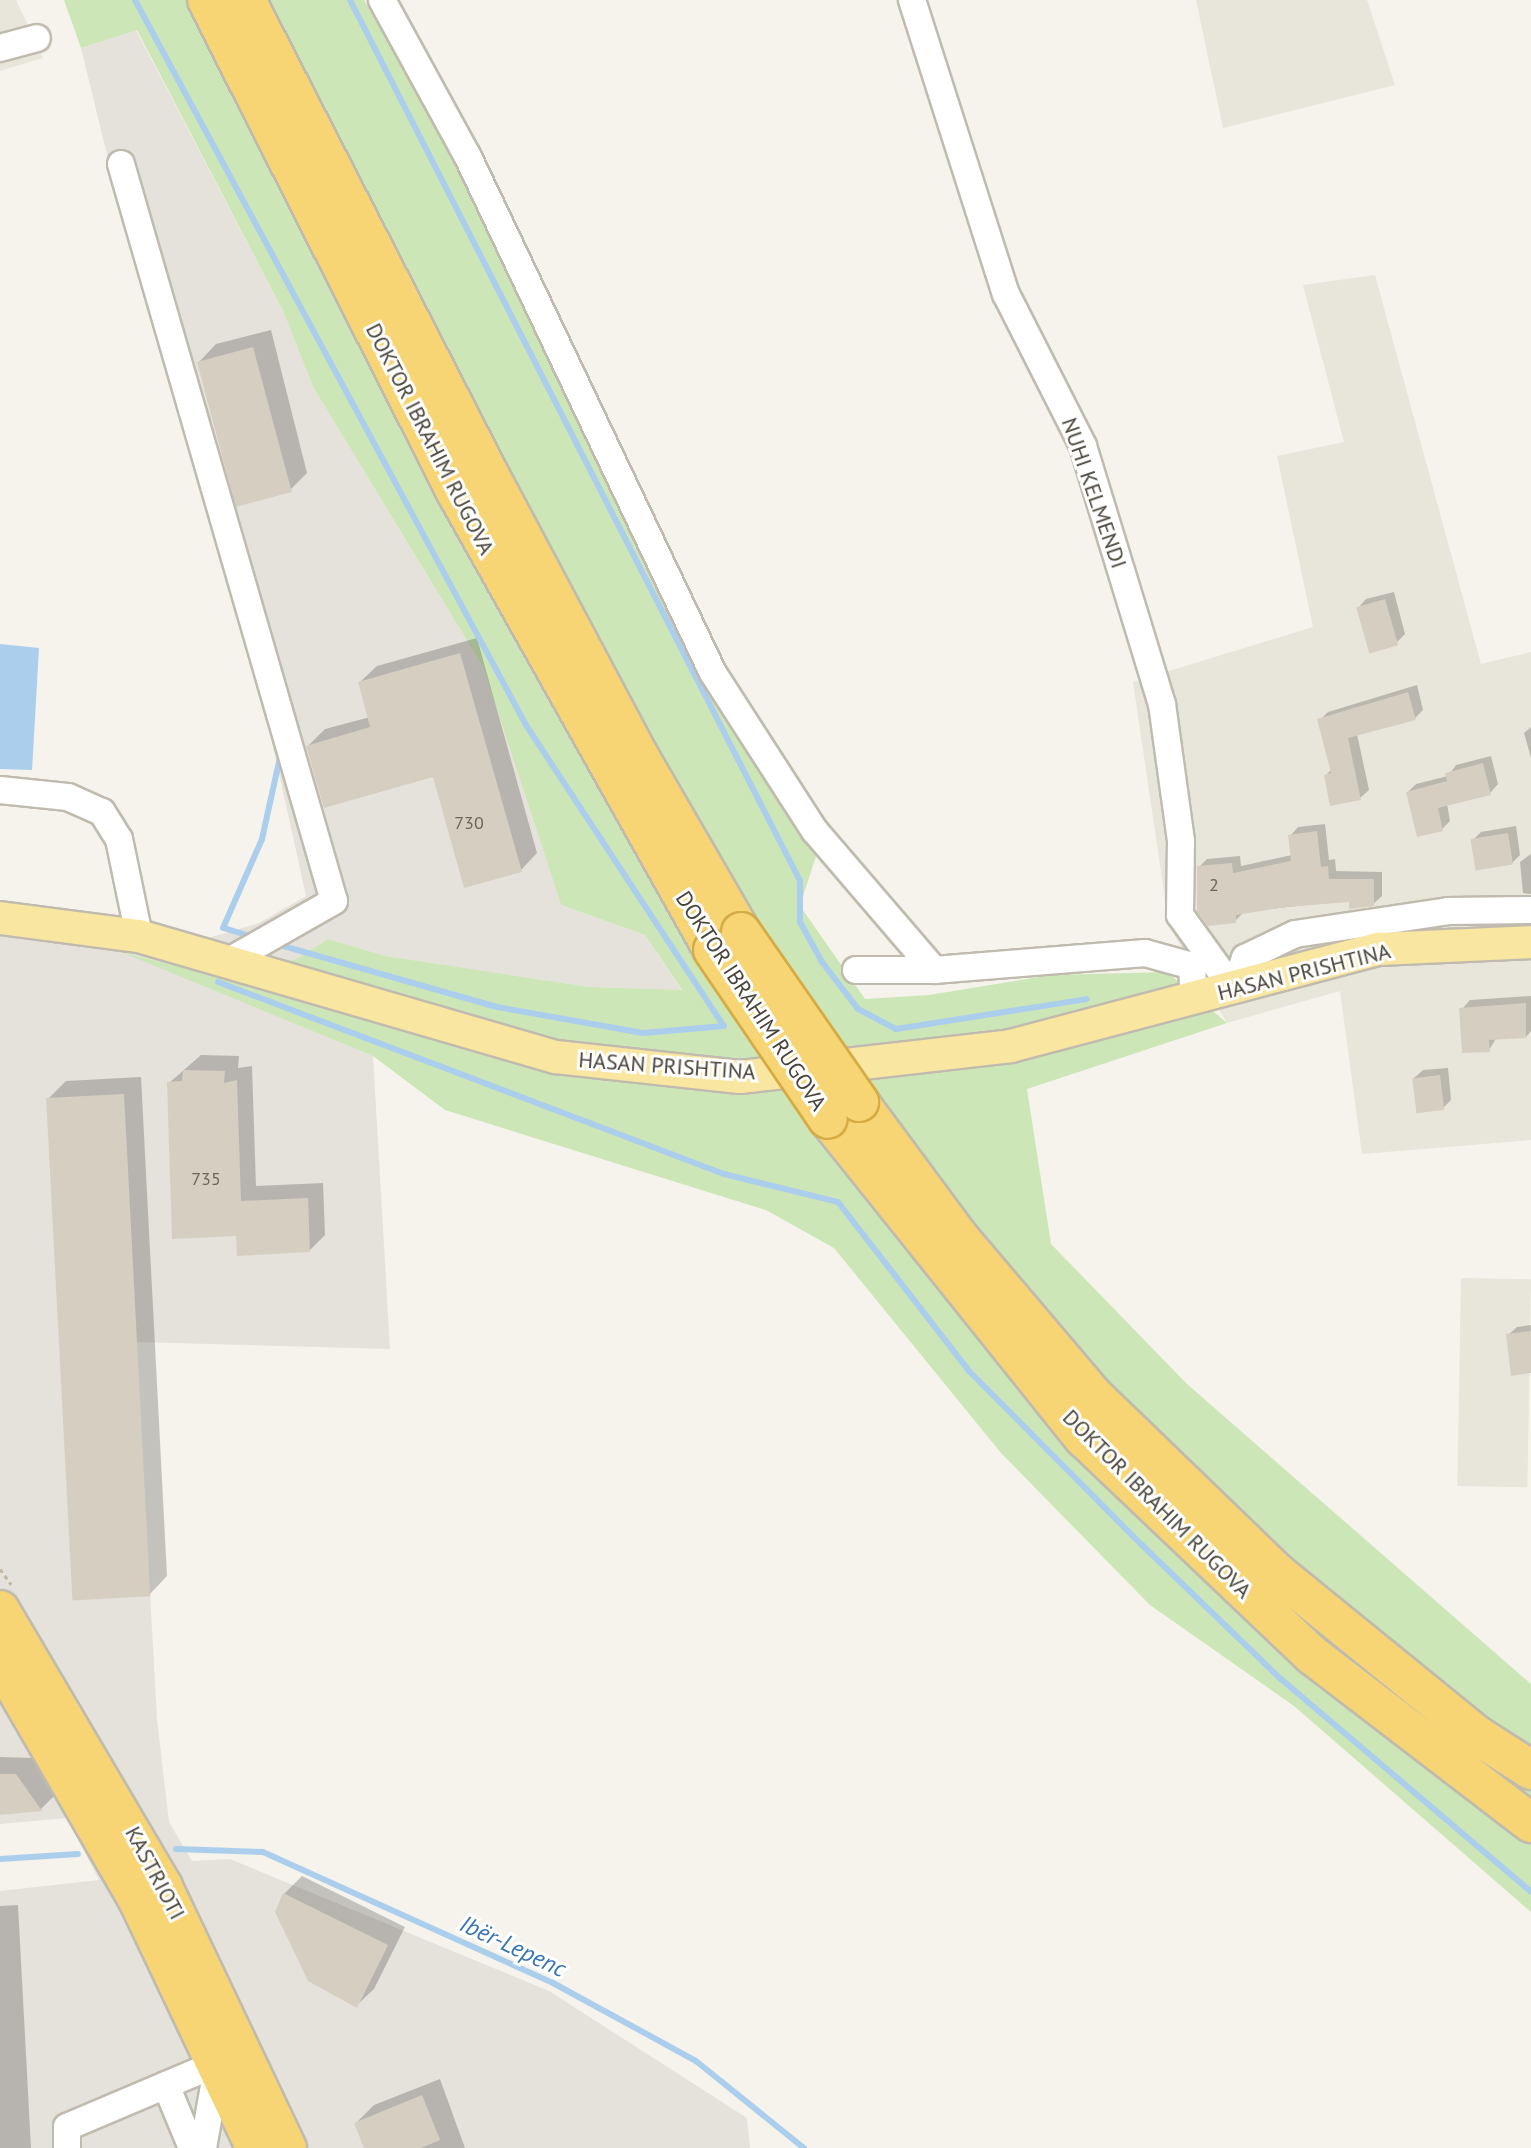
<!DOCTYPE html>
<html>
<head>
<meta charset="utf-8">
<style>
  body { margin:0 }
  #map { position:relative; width:1531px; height:2148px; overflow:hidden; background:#f5f3eb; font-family:"PT Sans",sans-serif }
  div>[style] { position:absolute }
  .residential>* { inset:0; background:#e8e5da; transform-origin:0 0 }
  .industrial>* { inset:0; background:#e5e2dc }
  .green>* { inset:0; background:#cde6b7 }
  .water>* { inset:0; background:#acceed }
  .shadow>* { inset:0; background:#0003 }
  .stream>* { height:6px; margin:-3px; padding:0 3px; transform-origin:3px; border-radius:3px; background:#acceed }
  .building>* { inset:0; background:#d6cfc1; transform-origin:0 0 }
  .path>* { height:3px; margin-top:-1.5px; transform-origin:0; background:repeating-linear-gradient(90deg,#c1b8a0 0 4px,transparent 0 8px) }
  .roads { filter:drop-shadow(2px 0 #c0bbae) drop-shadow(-2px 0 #c0bbae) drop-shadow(0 2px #c0bbae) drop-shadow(0 -2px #c0bbae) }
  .minor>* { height:26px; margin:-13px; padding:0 13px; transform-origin:13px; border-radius:13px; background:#fff }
  .major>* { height:32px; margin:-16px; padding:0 16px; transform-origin:16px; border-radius:16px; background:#f9e6a0 }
  .highway>* { height:38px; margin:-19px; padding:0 19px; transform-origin:19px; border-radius:19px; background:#f7d575 }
  .bridges { filter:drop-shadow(2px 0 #d6ab44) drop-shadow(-2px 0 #d6ab44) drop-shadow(0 2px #d6ab44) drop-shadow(0 -2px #d6ab44) }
  .highway-bridge>* { height:38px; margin:-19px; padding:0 19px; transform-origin:19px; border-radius:19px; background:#f7d575 }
  span { translate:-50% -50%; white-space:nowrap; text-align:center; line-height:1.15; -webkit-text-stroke:6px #fff; paint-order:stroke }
  .number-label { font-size:18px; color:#6c675b }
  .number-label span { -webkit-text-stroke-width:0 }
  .street-label { font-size:22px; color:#494439 }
  .water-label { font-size:24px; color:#3774b0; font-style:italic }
</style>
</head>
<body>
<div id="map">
  <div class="residential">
    <div style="clip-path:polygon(0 0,16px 0,43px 58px,0 71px)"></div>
    <div style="clip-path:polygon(1196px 0,1367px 0,1395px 85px,1223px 128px)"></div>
    <div style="clip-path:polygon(1375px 275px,1481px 664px,1531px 652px,1531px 1140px,1362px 1154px,1340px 991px,1227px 1023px,1169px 926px,1133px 682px,1313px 627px,1277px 456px,1344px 442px,1303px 285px)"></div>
    <div style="left:1461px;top:1278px;width:70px;height:208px;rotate:1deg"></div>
  </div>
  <div class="industrial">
    <div style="clip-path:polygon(136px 30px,283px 311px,313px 387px,483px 667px,561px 905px,645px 935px,682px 991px,589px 987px,480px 971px,386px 956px,328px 939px,294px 960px,201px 972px,129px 954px,373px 1056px,390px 1349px,136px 1342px,157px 1719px,169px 1822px,192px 1861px,230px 1859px,549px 1991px,747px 2118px,750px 2148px,0 2148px,0 1891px,99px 1880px,67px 1818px,0 1824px,0 906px,120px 917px,208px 938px,259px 923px,306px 896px,265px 710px,110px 167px,81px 48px)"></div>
  </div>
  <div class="green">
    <div style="clip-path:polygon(64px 0,364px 0,474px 193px,689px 655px,816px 856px,800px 906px,865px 999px,929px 995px,1051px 975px,1167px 972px,1227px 1023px,1027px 1089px,1051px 1244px,1187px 1384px,1531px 1684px,1531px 1912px,1294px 1706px,1150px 1605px,1001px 1453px,834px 1248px,766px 1210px,445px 1110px,373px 1056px,121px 952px,201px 972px,294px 960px,328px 939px,386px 956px,589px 987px,682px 990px,645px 935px,561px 905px,483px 667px,313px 387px,283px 311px,137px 30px,81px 48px)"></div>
  </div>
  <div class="water">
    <div style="clip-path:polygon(0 644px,39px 648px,32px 770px,0 769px)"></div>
  </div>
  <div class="shadow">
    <div style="clip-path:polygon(271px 330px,307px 473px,290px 490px,199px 362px,216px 344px)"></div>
    <div style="clip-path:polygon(1394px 592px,1405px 634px,1396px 643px,1358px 608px,1366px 599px)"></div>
    <div style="clip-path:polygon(477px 638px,537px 853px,521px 870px,434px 775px,308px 746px,325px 729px,370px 717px,360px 682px,377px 666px)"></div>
    <div style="clip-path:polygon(1417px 685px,1423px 710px,1415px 718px,1357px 734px,1369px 790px,1360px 798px,1326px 775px,1332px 769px,1320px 720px,1328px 712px)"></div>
    <div style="clip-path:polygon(1531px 727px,1531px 758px,1524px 733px)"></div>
    <div style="clip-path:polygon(1491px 756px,1498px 784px,1490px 793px,1447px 804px,1450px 821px,1442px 829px,1408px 792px,1416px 784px,1448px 776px,1456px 765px)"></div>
    <div style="clip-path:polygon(1325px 824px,1329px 860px,1335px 859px,1336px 871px,1382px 872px,1382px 896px,1373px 904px,1351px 900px,1244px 912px,1235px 921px,1199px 867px,1207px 859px,1240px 856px,1241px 866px,1292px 855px,1290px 836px,1298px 827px)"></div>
    <div style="clip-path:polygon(1516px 826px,1520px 855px,1512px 863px,1473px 840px,1481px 832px)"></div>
    <div style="clip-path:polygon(1531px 854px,1531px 894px,1523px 893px,1520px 862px)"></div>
    <div style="clip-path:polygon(1531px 996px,1531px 1031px,1526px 1037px,1497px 1037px,1489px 1050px,1462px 1009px,1470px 1000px)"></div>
    <div style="clip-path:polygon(201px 1055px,239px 1056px,238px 1068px,252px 1066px,256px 1186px,323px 1183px,325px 1235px,310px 1250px,238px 1234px,169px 1083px)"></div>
    <div style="clip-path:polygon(1448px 1068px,1451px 1100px,1443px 1108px,1414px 1078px,1423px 1070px)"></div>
    <div style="clip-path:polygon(141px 1077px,167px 1576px,150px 1594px,48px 1099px,66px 1081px)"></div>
    <div style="clip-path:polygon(1531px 1325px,1531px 1371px,1508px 1335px,1517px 1327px)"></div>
    <div style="clip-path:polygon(0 1757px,34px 1758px,58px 1792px,41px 1809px,0 1813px)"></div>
    <div style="clip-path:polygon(302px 1876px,405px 1927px,374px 1989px,356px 2006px,284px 1894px)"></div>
    <div style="clip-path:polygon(18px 1905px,31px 2148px,0 2148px,0 1906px)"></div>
    <div style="clip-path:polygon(440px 2079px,465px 2148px,366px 2148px,356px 2123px,374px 2105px)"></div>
  </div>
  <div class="stream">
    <div style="left:135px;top:0;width:824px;rotate:61.66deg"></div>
    <div style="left:526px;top:725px;width:360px;rotate:56.7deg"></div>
    <div style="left:724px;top:1026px;width:81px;rotate:175.1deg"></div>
    <div style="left:643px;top:1033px;width:148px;rotate:-169.9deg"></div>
    <div style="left:497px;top:1007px;width:230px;rotate:-164.1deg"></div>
    <div style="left:350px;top:0;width:989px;rotate:62.94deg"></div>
    <div style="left:800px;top:881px;width:41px;rotate:90deg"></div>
    <div style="left:800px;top:922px;width:46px;rotate:61.2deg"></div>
    <div style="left:822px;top:962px;width:59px;rotate:52.5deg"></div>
    <div style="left:858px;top:1009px;width:43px;rotate:27.8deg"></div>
    <div style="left:896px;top:1029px;width:193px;rotate:-8.9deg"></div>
    <div style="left:253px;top:937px;width:31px;rotate:-163deg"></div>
    <div style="left:223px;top:928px;width:97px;rotate:-66.3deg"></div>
    <div style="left:262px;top:839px;width:84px;rotate:-77.6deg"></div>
    <div style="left:218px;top:982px;width:541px;rotate:20.78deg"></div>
    <div style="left:724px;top:1174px;width:117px;rotate:13.8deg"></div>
    <div style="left:838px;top:1202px;width:214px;rotate:52.2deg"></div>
    <div style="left:969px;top:1371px;width:245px;rotate:45.2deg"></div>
    <div style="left:1142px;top:1545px;width:193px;rotate:44deg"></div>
    <div style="left:1281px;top:1679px;width:328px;rotate:40.4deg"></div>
    <div style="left:176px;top:1849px;width:87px;rotate:2deg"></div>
    <div style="left:263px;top:1852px;width:318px;rotate:24.3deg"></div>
    <div style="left:553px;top:1983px;width:163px;rotate:28.6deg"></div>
    <div style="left:696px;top:2061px;width:139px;rotate:38.9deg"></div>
    <div style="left:0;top:1859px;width:78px;rotate:-3.7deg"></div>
  </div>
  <div class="building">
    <div style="left:253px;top:347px;width:150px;height:58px;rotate:75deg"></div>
    <div style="left:1385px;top:599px;width:48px;height:30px;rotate:74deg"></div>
    <div style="clip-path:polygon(460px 653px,522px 872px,464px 888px,433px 777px,324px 808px,306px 746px,370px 727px,358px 682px)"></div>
    <div style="clip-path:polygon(1408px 692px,1416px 720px,1348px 738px,1361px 800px,1330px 806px,1324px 775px,1331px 773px,1317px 719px)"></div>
    <div style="clip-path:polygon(1483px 763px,1491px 795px,1438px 808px,1443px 831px,1417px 837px,1406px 792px,1447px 781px,1445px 773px)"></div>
    <div style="clip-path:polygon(1317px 831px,1321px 867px,1328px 866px,1329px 879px,1374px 879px,1374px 906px,1349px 909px,1349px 902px,1286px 907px,1236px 915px,1236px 923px,1208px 926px,1197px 912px,1197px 866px,1232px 863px,1233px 873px,1291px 861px,1288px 835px)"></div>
    <div style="left:1508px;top:833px;width:32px;height:38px;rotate:81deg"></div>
    <div style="clip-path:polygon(1526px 1003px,1526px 1038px,1489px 1040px,1490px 1052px,1462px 1053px,1459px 1008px)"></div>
    <div style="clip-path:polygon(183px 1070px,225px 1071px,224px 1083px,237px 1080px,241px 1201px,308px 1198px,310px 1252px,237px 1256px,236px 1236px,172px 1239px,167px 1082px,182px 1081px)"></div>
    <div style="left:1440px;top:1075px;width:35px;height:28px;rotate:83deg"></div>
    <div style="left:124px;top:1094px;width:503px;height:78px;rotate:87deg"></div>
    <div style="clip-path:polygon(1531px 1331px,1531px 1373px,1511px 1376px,1506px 1334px)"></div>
    <div style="clip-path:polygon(0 1774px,16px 1774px,42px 1811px,0 1815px)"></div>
    <div style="clip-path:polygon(283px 1893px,388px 1945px,357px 2008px,308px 1981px,275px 1912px)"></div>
    <div style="clip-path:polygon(422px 2095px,440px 2140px,421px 2148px,364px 2148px,354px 2123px)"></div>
  </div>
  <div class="path">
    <div style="left:0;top:1569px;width:19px;rotate:54deg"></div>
  </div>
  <div class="roads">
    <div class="minor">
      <div style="left:382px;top:0;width:177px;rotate:61.3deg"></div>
      <div style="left:467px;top:155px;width:573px;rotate:64.6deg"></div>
      <div style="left:713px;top:673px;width:188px;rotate:57.2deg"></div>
      <div style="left:815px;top:831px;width:183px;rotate:49.4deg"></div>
      <div style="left:934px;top:970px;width:212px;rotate:-4.6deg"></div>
      <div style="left:1145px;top:953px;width:49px;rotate:15.5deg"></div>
      <div style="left:1192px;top:966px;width:34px;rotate:87deg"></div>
      <div style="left:912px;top:0;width:309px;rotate:72.3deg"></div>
      <div style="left:1006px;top:294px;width:170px;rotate:63.1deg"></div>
      <div style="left:1083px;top:446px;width:270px;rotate:73deg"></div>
      <div style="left:1162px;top:704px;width:138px;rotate:82.1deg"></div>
      <div style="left:1181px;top:841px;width:74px;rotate:90.8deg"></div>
      <div style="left:1180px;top:915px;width:92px;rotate:54.2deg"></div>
      <div style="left:0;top:48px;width:38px;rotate:-15deg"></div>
      <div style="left:121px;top:164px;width:767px;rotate:73.88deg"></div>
      <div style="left:334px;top:901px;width:121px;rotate:150.3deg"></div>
      <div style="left:0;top:790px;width:68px;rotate:5.9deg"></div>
      <div style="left:68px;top:797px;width:37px;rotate:24deg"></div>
      <div style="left:102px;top:812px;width:32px;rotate:58deg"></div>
      <div style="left:119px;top:839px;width:99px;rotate:78.3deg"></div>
      <div style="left:856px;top:970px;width:78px"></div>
      <div style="left:1234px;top:990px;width:34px;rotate:-71deg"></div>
      <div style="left:1245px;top:958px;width:55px;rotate:-25.6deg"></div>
      <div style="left:1295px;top:934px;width:155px;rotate:-8.5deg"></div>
      <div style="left:1448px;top:911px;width:83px;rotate:-0.7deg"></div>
      <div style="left:166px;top:2085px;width:68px;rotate:67.6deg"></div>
      <div style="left:67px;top:2148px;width:21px;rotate:-90deg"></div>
      <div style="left:67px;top:2127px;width:164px;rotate:-23deg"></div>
      <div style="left:218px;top:2063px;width:86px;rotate:100deg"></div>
    </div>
    <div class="major">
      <div style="left:0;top:918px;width:140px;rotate:7.4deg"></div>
      <div style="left:139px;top:936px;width:434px;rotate:16.2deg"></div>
      <div style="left:556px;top:1057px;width:185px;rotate:6.2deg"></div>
      <div style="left:740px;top:1077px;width:273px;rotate:-6.5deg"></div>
      <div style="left:1011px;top:1046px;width:381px;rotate:-14.8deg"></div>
      <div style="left:1379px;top:949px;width:152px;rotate:-2.6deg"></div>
    </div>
    <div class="highway">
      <div style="left:207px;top:0;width:551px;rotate:63.16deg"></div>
      <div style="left:456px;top:492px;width:525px;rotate:60.7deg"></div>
      <div style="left:246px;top:0;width:533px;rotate:62.86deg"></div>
      <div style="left:489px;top:474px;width:319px;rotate:62deg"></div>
      <div style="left:639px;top:756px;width:203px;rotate:59.9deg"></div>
      <div style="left:859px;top:1102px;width:167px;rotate:53.5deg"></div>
      <div style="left:958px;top:1236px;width:209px;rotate:49.7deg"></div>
      <div style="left:1093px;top:1395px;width:255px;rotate:44deg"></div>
      <div style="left:1276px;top:1572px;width:260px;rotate:39.1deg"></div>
      <div style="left:1478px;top:1736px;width:63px;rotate:32.7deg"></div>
      <div style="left:828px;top:1119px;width:409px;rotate:51.3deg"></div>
      <div style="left:1084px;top:1438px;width:315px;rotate:43.6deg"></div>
      <div style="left:1312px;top:1655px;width:276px;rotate:37.5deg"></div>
      <div style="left:0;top:1610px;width:321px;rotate:59.5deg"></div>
      <div style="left:163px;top:1887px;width:289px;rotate:64.6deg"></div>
      <div style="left:0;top:1661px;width:276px;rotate:60deg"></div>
      <div style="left:138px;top:1900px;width:275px;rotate:64.6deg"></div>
    </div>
  </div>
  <div class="bridges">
    <div class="highway-bridge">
      <div style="left:741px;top:932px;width:207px;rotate:55.2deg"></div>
      <div style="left:713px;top:950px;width:204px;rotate:55.8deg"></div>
    </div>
  </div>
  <div class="number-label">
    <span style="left:469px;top:823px">730</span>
    <span style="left:1214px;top:885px">2</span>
    <span style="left:206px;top:1179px">735</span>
  </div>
  <div class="street-label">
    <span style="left:430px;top:439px;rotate:63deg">DOKTOR IBRAHIM RUGOVA</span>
    <span style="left:1094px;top:493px;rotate:71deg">NUHI KELMENDI</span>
    <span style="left:1304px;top:972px;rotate:-14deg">HASAN PRISHTINA</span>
    <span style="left:751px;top:1001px;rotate:57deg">DOKTOR IBRAHIM RUGOVA</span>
    <span style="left:667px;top:1066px;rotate:4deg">HASAN PRISHTINA</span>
    <span style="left:1157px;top:1504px;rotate:45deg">DOKTOR IBRAHIM RUGOVA</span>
    <span style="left:155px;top:1873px;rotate:62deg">KASTRIOTI</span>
  </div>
  <div class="water-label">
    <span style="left:513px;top:1946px;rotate:25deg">Ibër-Lepenc</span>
  </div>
</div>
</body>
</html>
